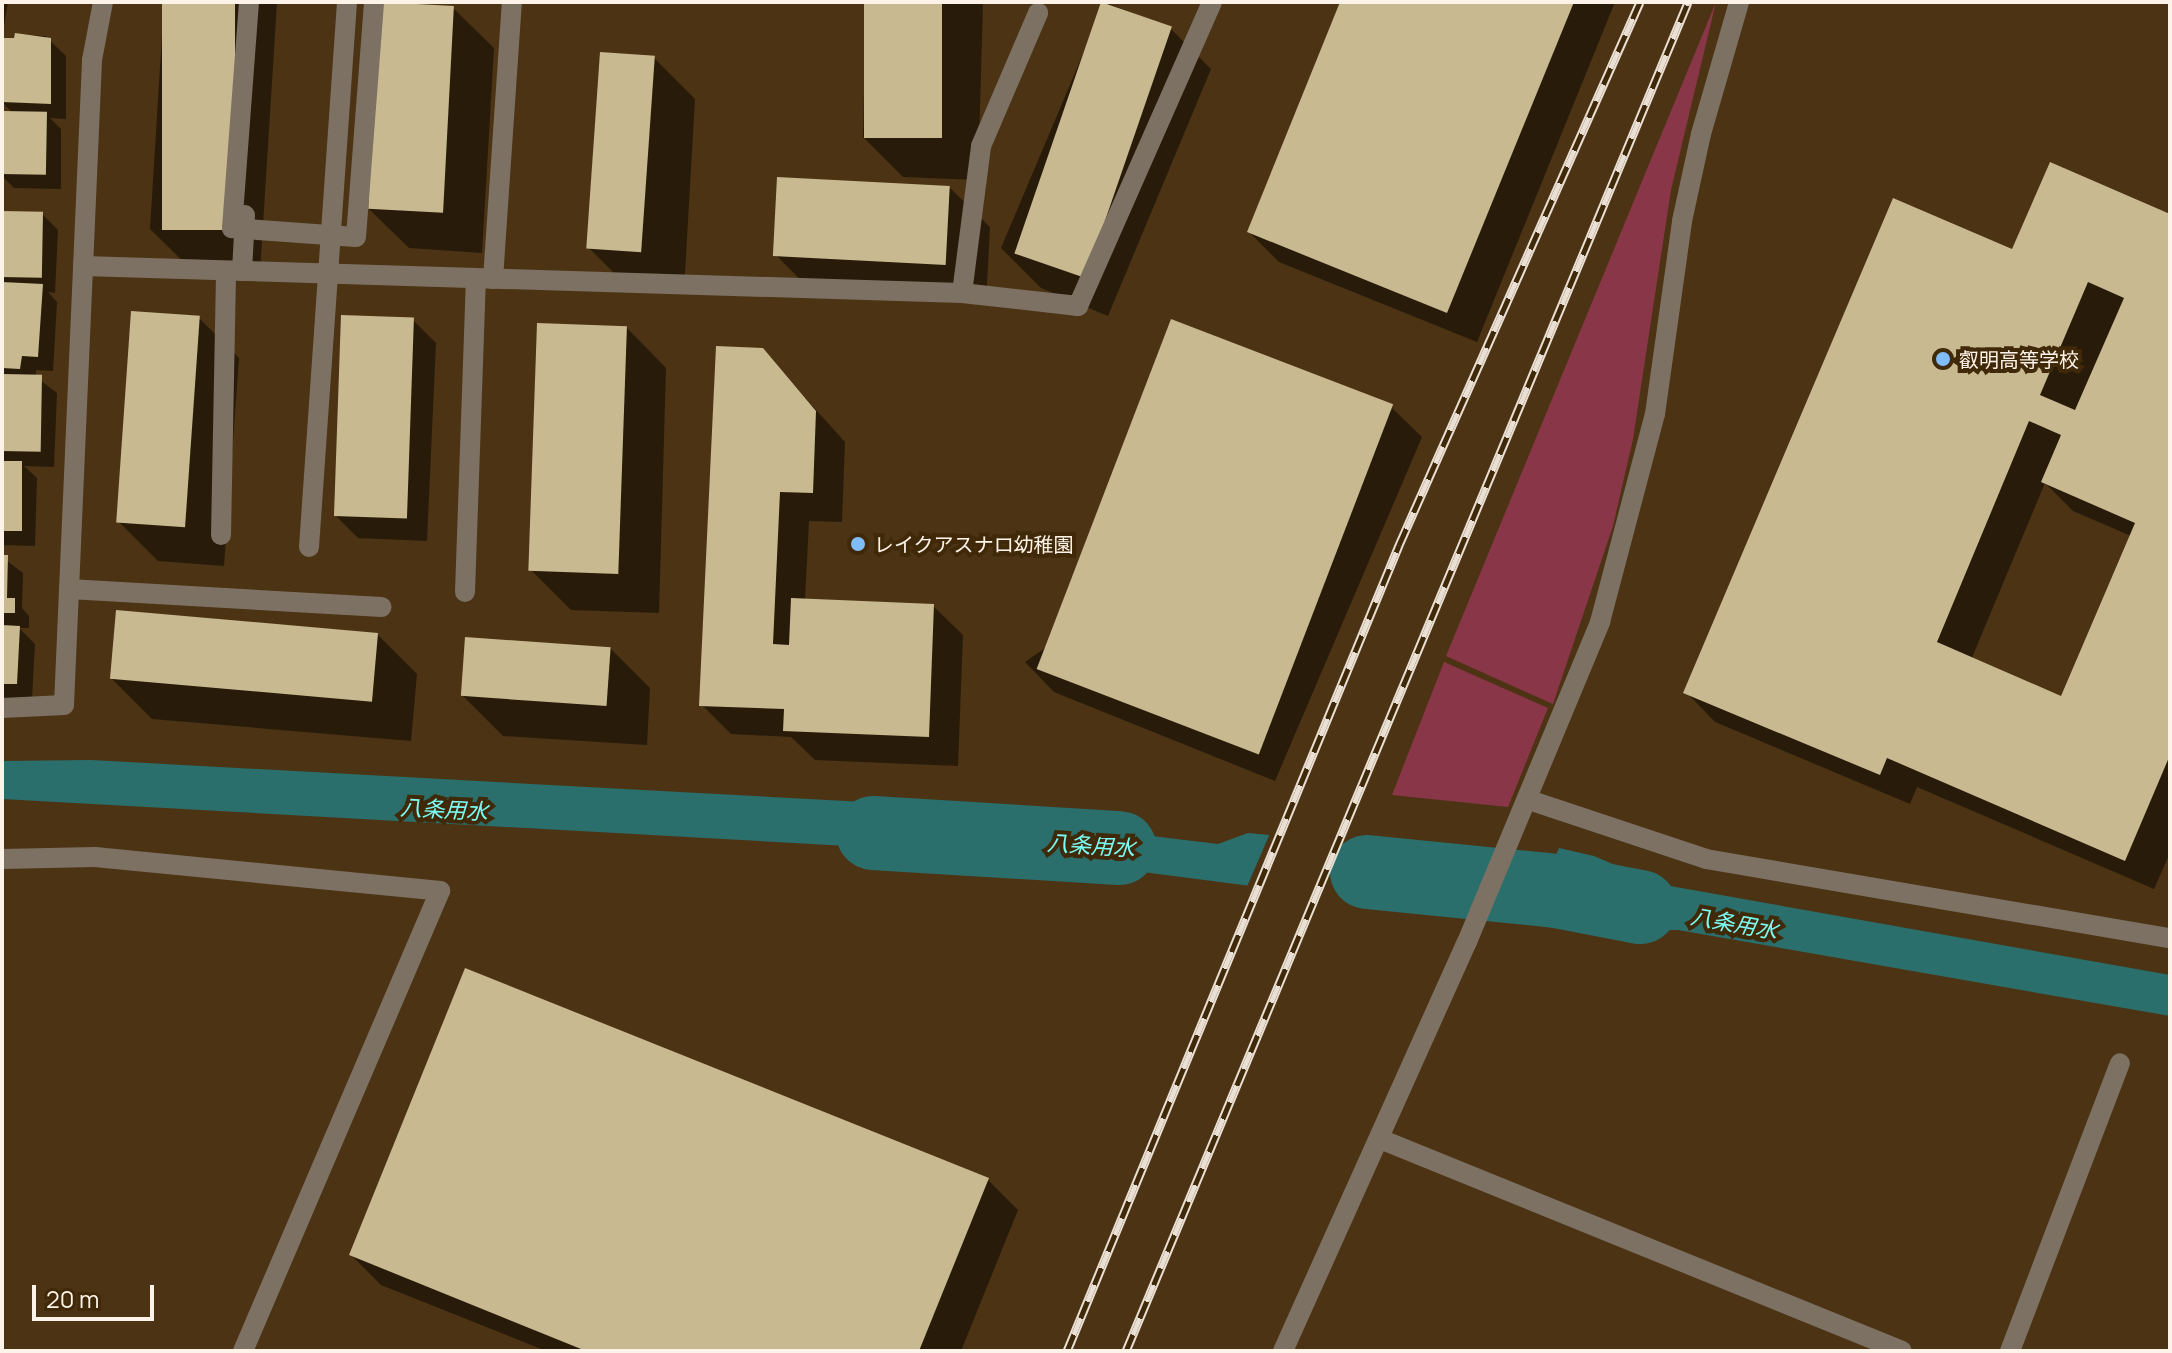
<!DOCTYPE html>
<html>
<head>
<meta charset="utf-8">
<style>
  body { margin:0 }
  #map { position:relative; width:2172px; height:1353px; overflow:hidden; background:#4b3314; font-family:Manrope,"Noto Sans JP",sans-serif }
  div>[style] { position:absolute }
  .green>* { inset:0; background:#893748 }
  .water>* { inset:0; background:#2b6f6c }
  .pier>* { inset:0; background:#4b3314 }
  .shadow>* { inset:0; background:#0007 }
  .river>* { height:74px; margin:-37px; padding:0 37px; transform-origin:37px; border-radius:37px; background:#2b6f6c }
  .building>* { inset:0; background:#c8b990; transform-origin:0 0 }
  .minor>* { height:20px; margin:-10px; padding:0 10px; transform-origin:10px; border-radius:10px; background:#7d7163 }
  .rail>* { height:9px; margin-top:-4.5px; transform-origin:0; background:repeating-linear-gradient(90deg,#402908 0 18px,#eadfd3 0 36px); box-sizing:border-box; border-block:2px solid #eadfd3 }
  .dots>* { width:22px; height:22px; translate:-50% -50%; box-sizing:border-box; border:4px solid #402908; border-radius:50% }
  span { translate:-50% -50%; white-space:nowrap; text-align:center; line-height:1.15; -webkit-text-stroke:8px #402908; paint-order:stroke }
  .poi-label { font-size:20px; color:#fdf3e9 }
  .left { translate:0 -50%; text-align:left }
  .water-label { font-size:22px; color:#7bfcf5; font-style:italic }
  .frame { position:absolute; inset:0; border:4px solid #fdf3e9; pointer-events:none }
  .scale { position:absolute; left:32px; top:1285px; width:122px; height:36px; box-sizing:border-box; border:4px solid #fdf3e9; border-top:0; padding-left:10px; font-size:24px; line-height:28px; white-space:nowrap; color:#fdf3e9; -webkit-text-stroke:6px #402908; paint-order:stroke }
</style>
</head>
<body>
<div id="map">
  <div class="green">
    <div style="clip-path:polygon(1716px 2px,1671px 190px,1633px 439px,1613px 526px,1553px 704px,1446px 656px)"></div>
    <div style="clip-path:polygon(1444px 662px,1548px 708px,1508px 807px,1392px 795px)"></div>
  </div>
  <div class="water">
    <div style="clip-path:polygon(91px 760px,883px 803px,978px 812px,974px 853px,2px 799px,2px 761px)"></div>
    <div style="clip-path:polygon(1019px 820px,1218px 844px,1248px 833px,1484px 854px,1450px 912px,1019px 856px)"></div>
    <div style="clip-path:polygon(1559px 848px,1594px 856px,1659px 884px,2170px 975px,2170px 1016px,1678px 930px,1592px 931px,1530px 912px)"></div>
  </div>
  <div class="pier">
    <div style="clip-path:polygon(1271px 831px,1367px 839px,1342px 902px,1246px 889px)"></div>
  </div>
  <div class="shadow">
    <div style="clip-path:polygon(2px 2px,8px 2px,2px 38px)"></div>
    <div style="clip-path:polygon(164px 2px,277px 2px,260px 273px,191px 269px,150px 229px)"></div>
    <div style="clip-path:polygon(866px 2px,983px 2px,978px 180px,903px 177px,863px 137px)"></div>
    <div style="clip-path:polygon(1105px 2px,1171px 29px,1211px 69px,1108px 316px,1041px 288px,1001px 248px)"></div>
    <div style="clip-path:polygon(1343px 2px,1615px 2px,1477px 342px,1279px 262px,1249px 232px)"></div>
    <div style="clip-path:polygon(453px 8px,494px 48px,482px 253px,409px 248px,368px 208px)"></div>
    <div style="clip-path:polygon(16px 35px,45px 36px,66px 56px,66px 119px,50px 118px,61px 129px,61px 189px,14px 188px,2px 176px,2px 113px,13px 113px,2px 102px,2px 58px)"></div>
    <div style="clip-path:polygon(654px 58px,695px 99px,684px 290px,629px 288px,589px 248px)"></div>
    <div style="clip-path:polygon(949px 187px,990px 227px,986px 303px,816px 296px,776px 255px)"></div>
    <div style="clip-path:polygon(2px 213px,42px 214px,58px 230px,55px 293px,48px 292px,57px 302px,53px 371px,36px 370px,36px 377px,57px 393px,54px 467px,24px 466px,37px 478px,35px 546px,2px 545px)"></div>
    <div style="clip-path:polygon(evenodd,2170px 216px,2170px 853px,2154px 889px,1917px 787px,1910px 804px,1715px 722px,1686px 692px,2013px 252px,2170px 216px,2045px 483px,2073px 511px,2131px 536px,2062px 699px,1971px 660px,2045px 483px)"></div>
    <div style="clip-path:polygon(199px 318px,239px 358px,224px 566px,158px 561px,118px 521px)"></div>
    <div style="clip-path:polygon(413px 320px,436px 343px,427px 541px,358px 538px,335px 515px)"></div>
    <div style="clip-path:polygon(626px 327px,666px 368px,659px 613px,571px 610px,531px 570px)"></div>
    <div style="clip-path:polygon(762px 350px,845px 442px,842px 522px,809px 521px,805px 600px,933px 606px,963px 635px,958px 766px,815px 760px,791px 737px,731px 734px,702px 705px)"></div>
    <div style="clip-path:polygon(1392px 408px,1422px 437px,1275px 781px,1054px 692px,1025px 662px)"></div>
    <div style="clip-path:polygon(2px 557px,23px 573px,22px 608px,29px 616px,29px 628px,19px 628px,35px 644px,32px 699px,2px 698px)"></div>
    <div style="clip-path:polygon(377px 634px,417px 674px,411px 741px,152px 719px,112px 679px)"></div>
    <div style="clip-path:polygon(610px 648px,650px 688px,647px 745px,503px 736px,463px 696px)"></div>
    <div style="clip-path:polygon(988px 1180px,1018px 1210px,961px 1351px,546px 1351px,381px 1285px,351px 1255px)"></div>
  </div>
  <div class="river">
    <div style="left:873px;top:833px;width:247px;rotate:3.5deg"></div>
    <div style="left:1367px;top:872px;width:190px;rotate:5.7deg"></div>
    <div style="left:1556px;top:891px;width:86px;rotate:10.8deg"></div>
  </div>
  <div class="building">
    <div style="left:162px;top:2px;width:73px;height:228px"></div>
    <div style="left:379px;top:2px;width:75px;height:207px;rotate:3deg"></div>
    <div style="left:864px;top:2px;width:78px;height:136px"></div>
    <div style="left:1101px;top:2px;width:75px;height:266px;rotate:19deg"></div>
    <div style="clip-path:polygon(1340px 2px,1574px 2px,1447px 313px,1247px 232px)"></div>
    <div style="clip-path:polygon(15px 33px,51px 38px,51px 104px,2px 102px,2px 38px,14px 38px)"></div>
    <div style="left:600px;top:52px;width:55px;height:197px;rotate:4deg"></div>
    <div style="left:2px;top:111px;width:45px;height:63px;rotate:1deg"></div>
    <div style="clip-path:polygon(evenodd,2050px 162px,2170px 214px,2170px 755px,2125px 861px,1887px 758px,1880px 775px,1683px 693px,1893px 198px,2012px 249px,2050px 162px,2088px 282px,2124px 298px,2075px 410px,2040px 395px,2088px 282px,2050px 162px,2029px 421px,2061px 435px,2041px 482px,2135px 523px,2061px 696px,1937px 642px,2029px 421px)"></div>
    <div style="left:777px;top:177px;width:173px;height:79px;rotate:3deg"></div>
    <div style="left:2px;top:211px;width:41px;height:66px;rotate:1deg"></div>
    <div style="clip-path:polygon(2px 282px,43px 284px,38px 357px,22px 356px,20px 369px,2px 368px)"></div>
    <div style="left:131px;top:311px;width:69px;height:212px;rotate:4deg"></div>
    <div style="left:341px;top:315px;width:73px;height:201px;rotate:2deg"></div>
    <div style="left:1171px;top:319px;width:238px;height:375px;rotate:21deg"></div>
    <div style="left:537px;top:323px;width:90px;height:248px;rotate:2deg"></div>
    <div style="clip-path:polygon(716px 346px,763px 348px,816px 411px,813px 493px,780px 492px,773px 644px,789px 645px,791px 598px,934px 604px,929px 737px,783px 731px,784px 709px,699px 706px)"></div>
    <div style="left:2px;top:374px;width:40px;height:77px;rotate:1deg"></div>
    <div style="left:2px;top:461px;width:20px;height:70px"></div>
    <div style="clip-path:polygon(2px 555px,8px 555px,7px 598px,15px 598px,15px 613px,2px 613px)"></div>
    <div style="left:116px;top:610px;width:263px;height:69px;rotate:5deg"></div>
    <div style="clip-path:polygon(2px 625px,20px 626px,17px 684px,2px 684px)"></div>
    <div style="left:465px;top:637px;width:146px;height:59px;rotate:4deg"></div>
    <div style="clip-path:polygon(465px 968px,989px 1178px,919px 1351px,586px 1351px,349px 1255px)"></div>
  </div>
  <div class="minor">
    <div style="left:249px;top:2px;width:227px;rotate:94.3deg"></div>
    <div style="left:232px;top:228px;width:124px;rotate:4.2deg"></div>
    <div style="left:356px;top:237px;width:236px;rotate:-85.6deg"></div>
    <div style="left:83px;top:266px;width:879px;rotate:1.76deg"></div>
    <div style="left:962px;top:293px;width:117px;rotate:6.4deg"></div>
    <div style="left:1078px;top:306px;width:332px;rotate:-66.2deg"></div>
    <div style="left:242px;top:271px;width:56px;rotate:-86.9deg"></div>
    <div style="left:493px;top:279px;width:278px;rotate:-86.1deg"></div>
    <div style="left:962px;top:293px;width:148px;rotate:-82.6deg"></div>
    <div style="left:981px;top:146px;width:145px;rotate:-66.8deg"></div>
    <div style="left:221px;top:535px;width:264px;rotate:-88.9deg"></div>
    <div style="left:309px;top:547px;width:546px;rotate:-86.01deg"></div>
    <div style="left:69px;top:589px;width:313px;rotate:3.3deg"></div>
    <div style="left:465px;top:592px;width:313px;rotate:-88deg"></div>
    <div style="left:2px;top:708px;width:62px;rotate:-2.8deg"></div>
    <div style="left:64px;top:705px;width:646px;rotate:-87.51deg"></div>
    <div style="left:92px;top:60px;width:59px;rotate:-79.3deg"></div>
    <div style="left:1529px;top:800px;width:187px;rotate:18.4deg"></div>
    <div style="left:1706px;top:859px;width:471px;rotate:9.7deg"></div>
    <div style="left:2px;top:859px;width:93px;rotate:-1.2deg"></div>
    <div style="left:95px;top:857px;width:347px;rotate:5.6deg"></div>
    <div style="left:440px;top:891px;width:500px;rotate:113.18deg"></div>
    <div style="left:1380px;top:1139px;width:563px;rotate:22.1deg"></div>
    <div style="left:1283px;top:1351px;width:448px;rotate:-65.8deg"></div>
    <div style="left:1467px;top:942px;width:347px;rotate:-67.4deg"></div>
    <div style="left:1600px;top:622px;width:215px;rotate:-75.2deg"></div>
    <div style="left:1655px;top:414px;width:195px;rotate:-82deg"></div>
    <div style="left:1682px;top:221px;width:89px;rotate:-77.7deg"></div>
    <div style="left:1701px;top:134px;width:137px;rotate:-73.9deg"></div>
    <div style="left:2010px;top:1351px;width:308px;rotate:-69.1deg"></div>
  </div>
  <div class="rail">
    <div style="left:1067px;top:1351px;width:872px;rotate:-67.61deg"></div>
    <div style="left:1399px;top:545px;width:594px;rotate:-66.07deg"></div>
    <div style="left:1126px;top:1351px;width:1461px;rotate:-67.38deg"></div>
  </div>
  <div class="dots">
    <div style="left:1943px;top:359px;background:#81bcfa"></div>
    <div style="left:858px;top:544px;background:#81bcfa"></div>
  </div>
  <div class="poi-label">
    <span class="left" style="left:1959px;top:359px">叡明高等学校</span>
    <span class="left" style="left:874px;top:544px">レイクアスナロ幼稚園</span>
  </div>
  <div class="water-label">
    <span style="left:444px;top:810px;rotate:3deg">八条用水</span>
    <span style="left:1091px;top:846px;rotate:4deg">八条用水</span>
    <span style="left:1734px;top:924px;rotate:10deg">八条用水</span>
  </div>
  <div class="frame"></div>
  <div class="scale">20 m</div>
</div>
</body>
</html>
